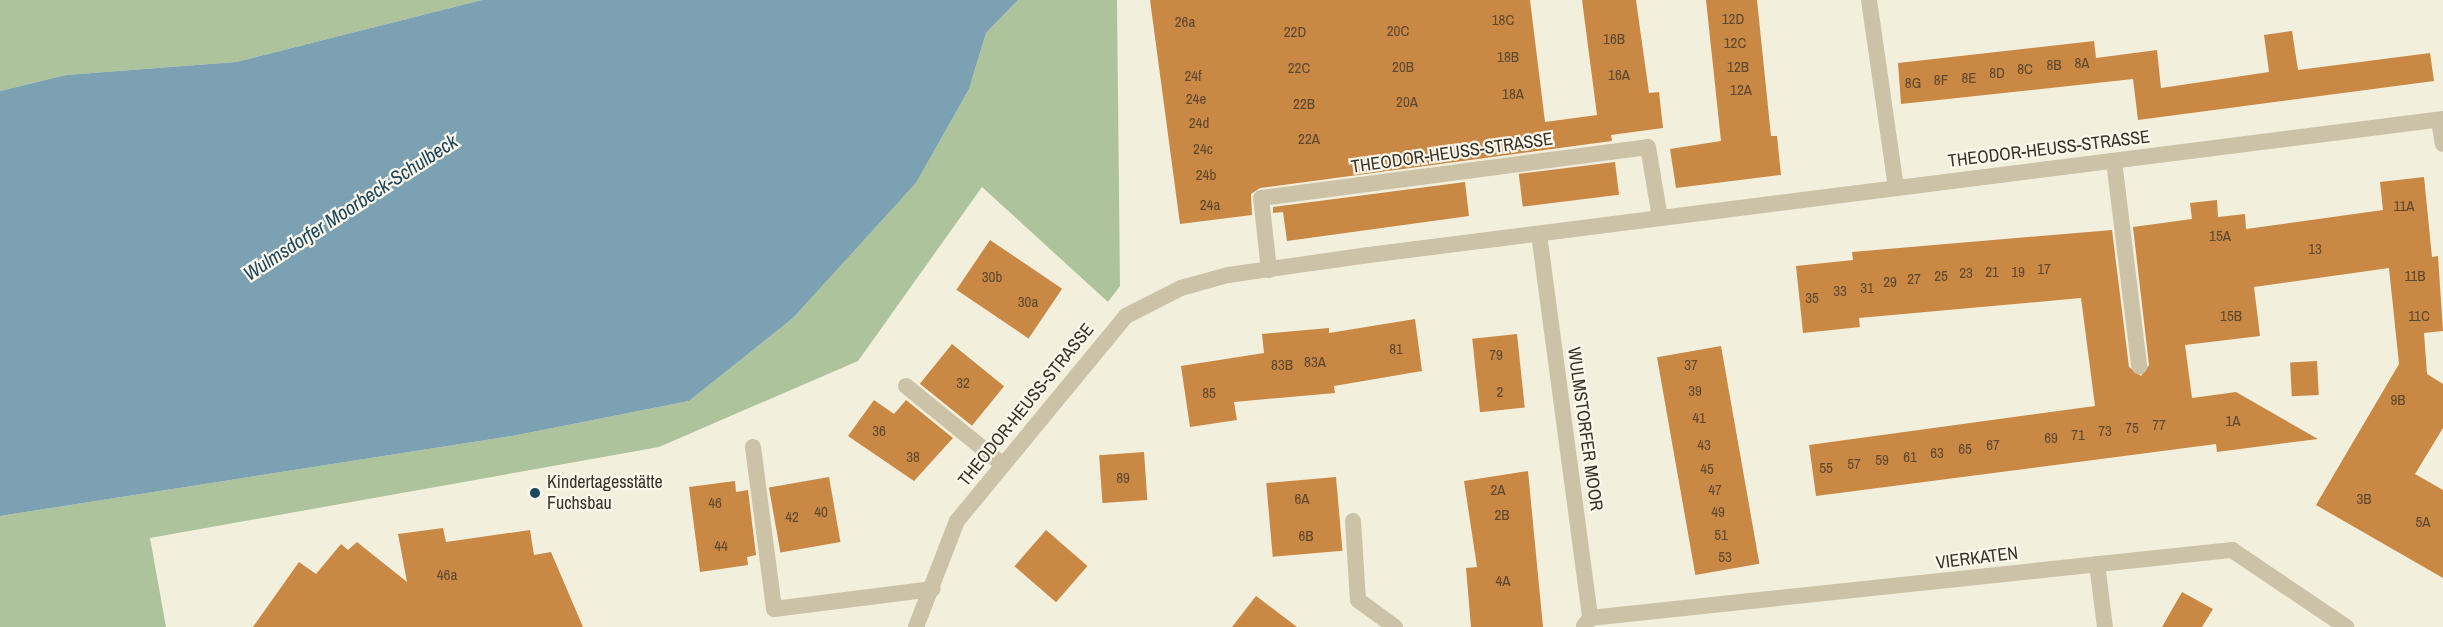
<!DOCTYPE html>
<html>
<head>
<meta charset="utf-8">
<style>
  body { margin:0 }
  #map { position:relative; width:2443px; height:627px; overflow:hidden; background:#f3efdd; font-family:"Archivo Narrow",sans-serif }
  div>[style] { position:absolute }
  .green>* { inset:0; background:#acc39c }
  .water>* { inset:0; background:#7ba1b2 }
  .building>* { inset:0; background:#ca8845; transform-origin:0 0 }
  .minor>* { height:16px; margin:-8px; padding:0 8px; transform-origin:8px; border-radius:8px; background:#ccc2a8 }
  .dots>* { width:16px; height:16px; translate:-50% -50%; box-sizing:border-box; border:3px solid #fbf7ea; border-radius:50% }
  span { translate:-50% -50%; white-space:nowrap; text-align:center; line-height:1.15; -webkit-text-stroke:4.5px #fbf7ea; paint-order:stroke }
  .number-label { font-size:15px; color:#5d4830 }
  .number-label span { -webkit-text-stroke-width:0 }
  .street-label { font-size:18px; color:#393229 }
  .poi-label { font-size:18px; color:#393229 }
  .left { translate:0 -50%; text-align:left }
  .water-label { font-size:20px; color:#1c475c; font-style:italic }
</style>
</head>
<body>
<div id="map">
  <div class="green">
    <div style="clip-path:polygon(0 0,482px 0,236px 62px,66px 75px,0 91px)"></div>
    <div style="clip-path:polygon(1018px 0,1117px 0,1120px 286px,1108px 302px,982px 187px,858px 361px,659px 447px,150px 538px,166px 627px,0 627px,0 516px,512px 436px,689px 401px,793px 318px,916px 183px,969px 89px,986px 33px)"></div>
  </div>
  <div class="water">
    <div style="clip-path:polygon(482px 0,1018px 0,986px 33px,969px 89px,916px 183px,793px 318px,689px 401px,512px 436px,0 516px,0 91px,66px 75px,236px 62px)"></div>
  </div>
  <div class="building">
    <div style="clip-path:polygon(1150px 0,1530px 0,1545px 122px,1597px 115px,1582px 0,1636px 0,1649px 93px,1659px 92px,1663px 128px,1611px 135px,1612px 141px,1260px 188px,1251px 194px,1252px 215px,1180px 224px)"></div>
    <div style="clip-path:polygon(1706px 0,1757px 0,1771px 136px,1777px 136px,1781px 175px,1676px 188px,1670px 149px,1721px 141px)"></div>
    <div style="clip-path:polygon(2292px 31px,2298px 70px,2430px 53px,2434px 81px,2138px 120px,2133px 79px,1901px 104px,1898px 63px,2094px 41px,2096px 58px,2157px 50px,2161px 88px,2269px 72px,2264px 35px)"></div>
    <div style="left:1615px;top:162px;width:33px;height:97px;rotate:83deg"></div>
    <div style="clip-path:polygon(2424px 177px,2432px 257px,2438px 256px,2443px 331px,2424px 333px,2427px 374px,2443px 384px,2443px 428px,2415px 474px,2443px 490px,2443px 578px,2316px 505px,2399px 364px,2389px 268px,2254px 287px,2260px 336px,2185px 345px,2192px 398px,2236px 392px,2318px 439px,2217px 452px,2216px 444px,1816px 496px,1809px 445px,2095px 406px,2081px 298px,1859px 318px,1860px 327px,1803px 333px,1796px 266px,1853px 260px,1852px 252px,2112px 230px,2129px 367px,2141px 376px,2149px 365px,2133px 227px,2192px 219px,2190px 203px,2217px 200px,2218px 217px,2245px 214px,2246px 229px,2383px 210px,2380px 182px)"></div>
    <div style="clip-path:polygon(1465px 182px,1469px 216px,1287px 241px,1283px 212px,1273px 213px,1273px 207px)"></div>
    <div style="left:990px;top:240px;width:87px;height:60px;rotate:34deg"></div>
    <div style="clip-path:polygon(1415px 319px,1422px 371px,1334px 386px,1335px 393px,1234px 402px,1237px 420px,1190px 427px,1181px 366px,1264px 353px,1262px 334px,1329px 328px,1329px 333px)"></div>
    <div style="left:1517px;top:334px;width:74px;height:45px;rotate:84deg"></div>
    <div style="left:952px;top:344px;width:67px;height:51px;rotate:39deg"></div>
    <div style="left:1721px;top:346px;width:221px;height:65px;rotate:80deg"></div>
    <div style="left:2317px;top:361px;width:34px;height:27px;rotate:87deg"></div>
    <div style="clip-path:polygon(874px 400px,894px 414px,906px 400px,953px 438px,914px 481px,848px 436px)"></div>
    <div style="left:1144px;top:452px;width:48px;height:45px;rotate:86deg"></div>
    <div style="clip-path:polygon(1528px 471px,1543px 627px,1471px 627px,1466px 568px,1477px 567px,1464px 481px)"></div>
    <div style="left:829px;top:477px;width:66px;height:61px;rotate:80deg"></div>
    <div style="left:1336px;top:477px;width:74px;height:70px;rotate:85deg"></div>
    <div style="clip-path:polygon(735px 481px,736px 492px,748px 490px,756px 555px,747px 557px,748px 565px,700px 572px,689px 487px)"></div>
    <div style="clip-path:polygon(443px 528px,446px 542px,530px 530px,534px 555px,551px 552px,583px 627px,253px 627px,299px 562px,316px 574px,341px 544px,348px 550px,357px 542px,407px 582px,398px 534px)"></div>
    <div style="left:1046px;top:530px;width:55px;height:48px;rotate:41deg"></div>
    <div style="clip-path:polygon(2182px 592px,2213px 609px,2202px 627px,2162px 627px)"></div>
    <div style="clip-path:polygon(1256px 596px,1297px 627px,1232px 627px)"></div>
  </div>
  <div class="minor">
    <div style="left:1869px;top:0;width:190px;rotate:81.8deg"></div>
    <div style="left:2439px;top:120px;width:24px;rotate:81deg"></div>
    <div style="left:2114px;top:161px;width:207px;rotate:83deg"></div>
    <div style="left:1539px;top:234px;width:387px;rotate:82.4deg"></div>
    <div style="left:1590px;top:618px;width:10px;rotate:127deg"></div>
    <div style="left:1269px;top:270px;width:72px;rotate:-96.3deg"></div>
    <div style="left:1261px;top:198px;width:390px;rotate:-7.5deg"></div>
    <div style="left:1648px;top:147px;width:72px;rotate:80.4deg"></div>
    <div style="left:906px;top:386px;width:124px;rotate:39.1deg"></div>
    <div style="left:753px;top:447px;width:163px;rotate:82.6deg"></div>
    <div style="left:774px;top:609px;width:160px;rotate:-7.2deg"></div>
    <div style="left:1353px;top:521px;width:79px;rotate:86.4deg"></div>
    <div style="left:1358px;top:600px;width:46px;rotate:36.1deg"></div>
    <div style="left:2097px;top:564px;width:64px;rotate:82.8deg"></div>
    <div style="left:1590px;top:618px;width:646px;rotate:-6.05deg"></div>
    <div style="left:2232px;top:550px;width:138px;rotate:34deg"></div>
    <div style="left:916px;top:627px;width:114px;rotate:-68.9deg"></div>
    <div style="left:957px;top:521px;width:266px;rotate:-50.5deg"></div>
    <div style="left:1126px;top:316px;width:62px;rotate:-27deg"></div>
    <div style="left:1181px;top:288px;width:49px;rotate:-15.5deg"></div>
    <div style="left:1228px;top:275px;width:142px;rotate:-8.1deg"></div>
    <div style="left:1369px;top:255px;width:1083px;rotate:-7.22deg"></div>
  </div>
  <div class="dots">
    <div style="left:535px;top:493px;background:#1c475c"></div>
  </div>
  <div class="number-label">
    <span style="left:1733px;top:19px">12D</span>
    <span style="left:1503px;top:20px">18C</span>
    <span style="left:1185px;top:22px">26a</span>
    <span style="left:1398px;top:31px">20C</span>
    <span style="left:1295px;top:32px">22D</span>
    <span style="left:1614px;top:39px">16B</span>
    <span style="left:1735px;top:43px">12C</span>
    <span style="left:1508px;top:57px">18B</span>
    <span style="left:2082px;top:63px">8A</span>
    <span style="left:2054px;top:65px">8B</span>
    <span style="left:1403px;top:67px">20B</span>
    <span style="left:1738px;top:67px">12B</span>
    <span style="left:1299px;top:68px">22C</span>
    <span style="left:2025px;top:69px">8C</span>
    <span style="left:1997px;top:73px">8D</span>
    <span style="left:1619px;top:75px">16A</span>
    <span style="left:1193px;top:76px">24f</span>
    <span style="left:1969px;top:78px">8E</span>
    <span style="left:1941px;top:80px">8F</span>
    <span style="left:1913px;top:83px">8G</span>
    <span style="left:1741px;top:90px">12A</span>
    <span style="left:1513px;top:94px">18A</span>
    <span style="left:1196px;top:99px">24e</span>
    <span style="left:1407px;top:102px">20A</span>
    <span style="left:1304px;top:104px">22B</span>
    <span style="left:1199px;top:123px">24d</span>
    <span style="left:1309px;top:139px">22A</span>
    <span style="left:1203px;top:149px">24c</span>
    <span style="left:1206px;top:175px">24b</span>
    <span style="left:1210px;top:205px">24a</span>
    <span style="left:2404px;top:206px">11A</span>
    <span style="left:2220px;top:236px">15A</span>
    <span style="left:2315px;top:249px">13</span>
    <span style="left:2044px;top:269px">17</span>
    <span style="left:1992px;top:272px">21</span>
    <span style="left:2018px;top:272px">19</span>
    <span style="left:1966px;top:273px">23</span>
    <span style="left:1941px;top:276px">25</span>
    <span style="left:2415px;top:276px">11B</span>
    <span style="left:992px;top:277px">30b</span>
    <span style="left:1914px;top:279px">27</span>
    <span style="left:1890px;top:282px">29</span>
    <span style="left:1867px;top:288px">31</span>
    <span style="left:1840px;top:291px">33</span>
    <span style="left:1812px;top:298px">35</span>
    <span style="left:1028px;top:302px">30a</span>
    <span style="left:2231px;top:316px">15B</span>
    <span style="left:2419px;top:316px">11C</span>
    <span style="left:1396px;top:349px">81</span>
    <span style="left:1496px;top:355px">79</span>
    <span style="left:1315px;top:362px">83A</span>
    <span style="left:1282px;top:365px">83B</span>
    <span style="left:1691px;top:365px">37</span>
    <span style="left:963px;top:383px">32</span>
    <span style="left:1695px;top:391px">39</span>
    <span style="left:1500px;top:392px">2</span>
    <span style="left:1209px;top:393px">85</span>
    <span style="left:2398px;top:400px">9B</span>
    <span style="left:1699px;top:418px">41</span>
    <span style="left:2233px;top:421px">1A</span>
    <span style="left:2159px;top:425px">77</span>
    <span style="left:2132px;top:428px">75</span>
    <span style="left:879px;top:431px">36</span>
    <span style="left:2105px;top:431px">73</span>
    <span style="left:2078px;top:435px">71</span>
    <span style="left:2051px;top:438px">69</span>
    <span style="left:1704px;top:445px">43</span>
    <span style="left:1993px;top:445px">67</span>
    <span style="left:1965px;top:449px">65</span>
    <span style="left:1937px;top:453px">63</span>
    <span style="left:913px;top:457px">38</span>
    <span style="left:1910px;top:457px">61</span>
    <span style="left:1882px;top:460px">59</span>
    <span style="left:1854px;top:464px">57</span>
    <span style="left:1826px;top:468px">55</span>
    <span style="left:1707px;top:469px">45</span>
    <span style="left:1123px;top:478px">89</span>
    <span style="left:1498px;top:490px">2A</span>
    <span style="left:1715px;top:490px">47</span>
    <span style="left:1302px;top:499px">6A</span>
    <span style="left:2364px;top:499px">3B</span>
    <span style="left:715px;top:503px">46</span>
    <span style="left:821px;top:512px">40</span>
    <span style="left:1718px;top:512px">49</span>
    <span style="left:1502px;top:515px">2B</span>
    <span style="left:792px;top:517px">42</span>
    <span style="left:2423px;top:522px">5A</span>
    <span style="left:1721px;top:535px">51</span>
    <span style="left:1306px;top:536px">6B</span>
    <span style="left:721px;top:546px">44</span>
    <span style="left:1725px;top:557px">53</span>
    <span style="left:447px;top:575px">46a</span>
    <span style="left:1503px;top:581px">4A</span>
  </div>
  <div class="street-label">
    <span style="left:2049px;top:149px;rotate:-7deg">THEODOR-HEUSS-STRASSE</span>
    <span style="left:1452px;top:153px;rotate:-8deg">THEODOR-HEUSS-STRASSE</span>
    <span style="left:1026px;top:405px;rotate:-51deg">THEODOR-HEUSS-STRASSE</span>
    <span style="left:1585px;top:429px;rotate:82deg">WULMSTORFER MOOR</span>
    <span style="left:1977px;top:558px;rotate:-7deg">VIERKATEN</span>
  </div>
  <div class="poi-label">
    <span class="left" style="left:547px;top:493px">Kindertagesstätte<br>Fuchsbau</span>
  </div>
  <div class="water-label">
    <span style="left:350px;top:207px;rotate:-33deg">Wulmsdorfer Moorbeck-Schulbeck</span>
  </div>
</div>
</body>
</html>
